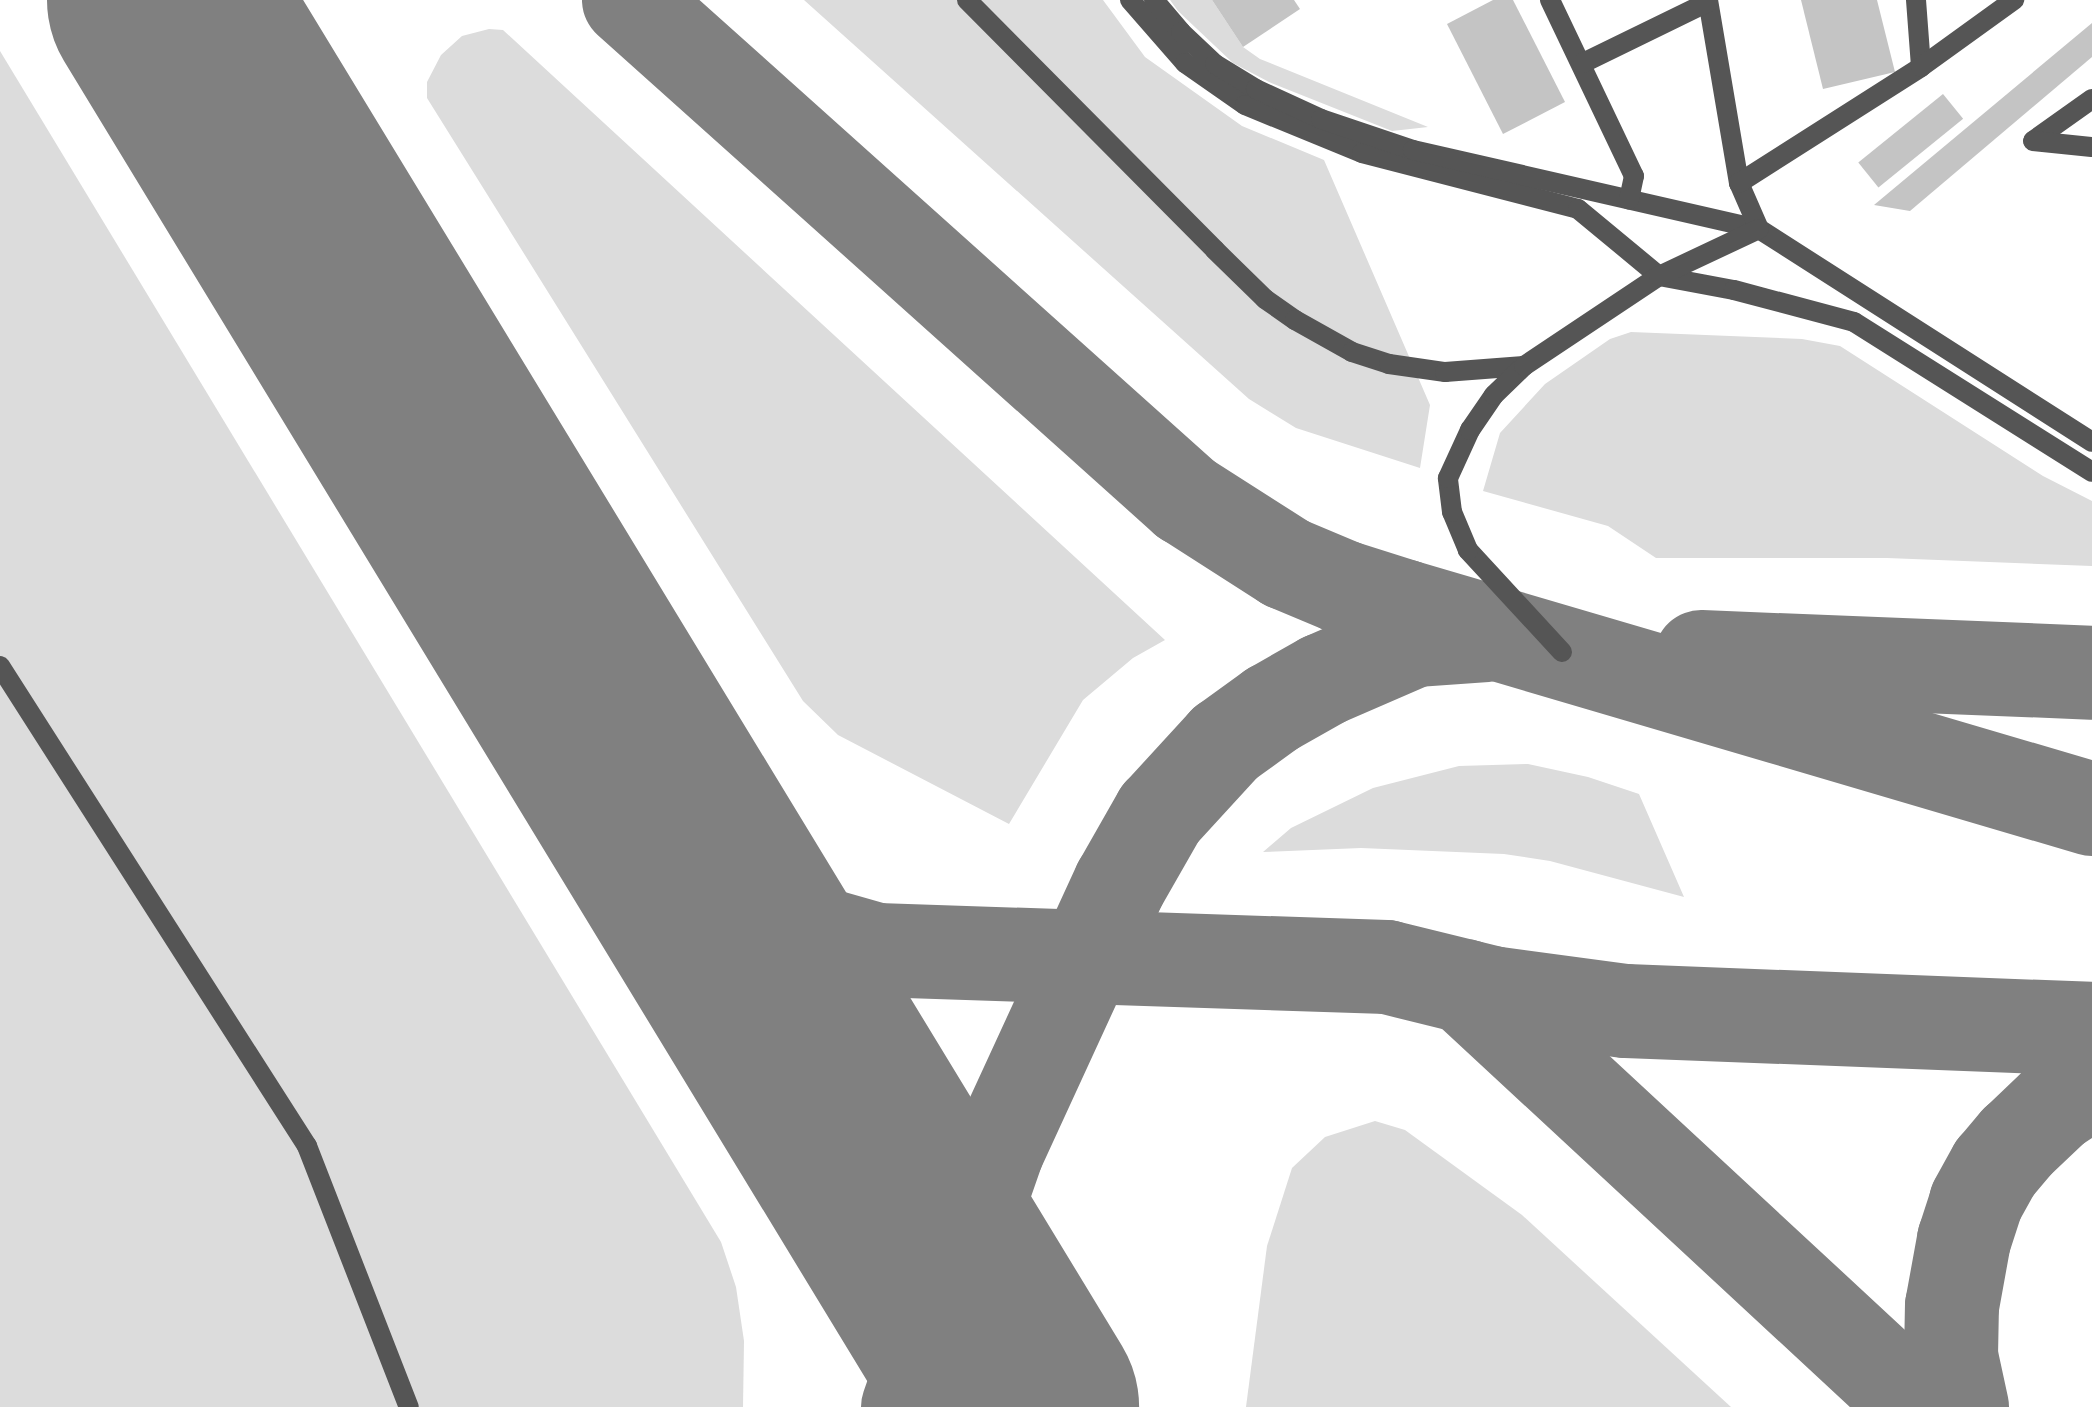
<!DOCTYPE html>
<html>
<head>
<meta charset="utf-8">
<style>
  body { margin:0 }
  #map { position:relative; width:2092px; height:1407px; overflow:hidden; background:#fff; font-family:Cabin,sans-serif }
  div>[style] { position:absolute }
  .green>* { inset:0; background:#dcdcdc }
  .taxiway>* { height:94px; margin:-47px; padding:0 47px; transform-origin:47px; border-radius:47px; background:#808080 }
  .runway>* { height:236px; margin:-118px; padding:0 118px; transform-origin:118px; border-radius:118px; background:#808080 }
  .building>* { inset:0; background:#c4c4c4; transform-origin:0 0 }
  .minor>* { height:20px; margin:-10px; padding:0 10px; transform-origin:10px; border-radius:10px; background:#555 }
  span { translate:-50% -50%; white-space:nowrap; text-align:center; line-height:1.15; -webkit-text-stroke:7px #fff; paint-order:stroke }
</style>
</head>
<body>
<div id="map">
  <div class="green">
    <div style="clip-path:polygon(804px 0,1103px 0,1145px 57px,1242px 126px,1324px 160px,1430px 405px,1420px 468px,1296px 428px,1249px 399px)"></div>
    <div style="clip-path:polygon(1170px 0,1212px 0,1243px 47px,1260px 59px,1428px 127px,1392px 131px,1269px 82px,1233px 63px,1178px 11px)"></div>
    <div style="clip-path:polygon(489px 29px,503px 30px,1165px 640px,1133px 658px,1083px 700px,1009px 824px,838px 735px,803px 701px,427px 98px,427px 82px,441px 55px,462px 36px)"></div>
    <div style="clip-path:polygon(0 51px,721px 1242px,736px 1287px,744px 1341px,743px 1407px,0 1407px)"></div>
    <div style="clip-path:polygon(1631px 332px,1802px 339px,1840px 346px,2043px 476px,2092px 501px,2092px 566px,1887px 558px,1656px 558px,1608px 526px,1483px 491px,1500px 433px,1545px 384px,1610px 339px)"></div>
    <div style="clip-path:polygon(1528px 764px,1588px 777px,1639px 794px,1684px 897px,1550px 861px,1504px 854px,1361px 848px,1263px 852px,1291px 828px,1373px 788px,1459px 766px)"></div>
    <div style="clip-path:polygon(1375px 1121px,1405px 1130px,1522px 1215px,1731px 1407px,1246px 1407px,1267px 1246px,1292px 1168px,1325px 1137px)"></div>
  </div>
  <div class="taxiway">
    <div style="left:177px;top:0;width:78px;rotate:65.7deg"></div>
    <div style="left:629px;top:0;width:748px;rotate:41.86deg"></div>
    <div style="left:1186px;top:499px;width:119px;rotate:32.6deg"></div>
    <div style="left:1286px;top:563px;width:62px;rotate:22.8deg"></div>
    <div style="left:1343px;top:587px;width:63px;rotate:17.6deg"></div>
    <div style="left:1403px;top:606px;width:718px;rotate:16.42deg"></div>
    <div style="left:1701px;top:657px;width:391px;rotate:2.3deg"></div>
    <div style="left:651px;top:798px;width:76px;rotate:50.9deg"></div>
    <div style="left:699px;top:857px;width:62px;rotate:40.4deg"></div>
    <div style="left:746px;top:897px;width:80px;rotate:26.9deg"></div>
    <div style="left:817px;top:933px;width:62px;rotate:15.8deg"></div>
    <div style="left:877px;top:950px;width:510px;rotate:1.91deg"></div>
    <div style="left:1387px;top:967px;width:108px;rotate:13.9deg"></div>
    <div style="left:1492px;top:993px;width:135px;rotate:7.7deg"></div>
    <div style="left:1626px;top:1011px;width:466px;rotate:2.2deg"></div>
    <div style="left:1465px;top:986px;width:619px;rotate:42.84deg"></div>
    <div style="left:980px;top:1226px;width:38px;rotate:92deg"></div>
    <div style="left:979px;top:1264px;width:50px;rotate:82deg"></div>
    <div style="left:986px;top:1314px;width:35px;rotate:75deg"></div>
    <div style="left:995px;top:1348px;width:64px;rotate:66.2deg"></div>
    <div style="left:908px;top:1407px;width:273px;rotate:-70.8deg"></div>
    <div style="left:998px;top:1149px;width:292px;rotate:-65.3deg"></div>
    <div style="left:1120px;top:884px;width:81px;rotate:-60.3deg"></div>
    <div style="left:1160px;top:814px;width:96px;rotate:-47.5deg"></div>
    <div style="left:1225px;top:743px;width:58px;rotate:-35.9deg"></div>
    <div style="left:1272px;top:709px;width:59px;rotate:-29.6deg"></div>
    <div style="left:1323px;top:680px;width:100px;rotate:-23.5deg"></div>
    <div style="left:1415px;top:640px;width:71px;rotate:-4deg"></div>
    <div style="left:1962px;top:1407px;width:52px;rotate:-102.2deg"></div>
    <div style="left:1951px;top:1356px;width:50px;rotate:-88.9deg"></div>
    <div style="left:1952px;top:1306px;width:67px;rotate:-79.7deg"></div>
    <div style="left:1964px;top:1240px;width:40px;rotate:-72deg"></div>
    <div style="left:1976px;top:1202px;width:39px;rotate:-61deg"></div>
    <div style="left:1995px;top:1168px;width:34px;rotate:-50deg"></div>
    <div style="left:2017px;top:1142px;width:52px;rotate:-43.5deg"></div>
    <div style="left:2055px;top:1106px;width:44px;rotate:-33deg"></div>
  </div>
  <div class="runway">
    <div style="left:165px;top:0;width:1647px;rotate:58.68deg"></div>
  </div>
  <div class="building">
    <div style="clip-path:polygon(1212px 0,1294px 0,1300px 9px,1243px 47px)"></div>
    <div style="clip-path:polygon(1493px 0,1513px 0,1565px 102px,1503px 134px,1447px 24px)"></div>
    <div style="clip-path:polygon(1801px 0,1877px 0,1895px 72px,1823px 89px)"></div>
    <div style="clip-path:polygon(2092px 23px,2092px 57px,1910px 211px,1874px 205px)"></div>
    <div style="left:1943px;top:94px;width:32px;height:109px;rotate:51deg"></div>
  </div>
  <div class="minor">
    <div style="left:967px;top:0;width:352px;rotate:45.2deg"></div>
    <div style="left:1215px;top:250px;width:70px;rotate:44.4deg"></div>
    <div style="left:1265px;top:299px;width:37px;rotate:35deg"></div>
    <div style="left:1295px;top:320px;width:65px;rotate:29.3deg"></div>
    <div style="left:1352px;top:352px;width:39px;rotate:18deg"></div>
    <div style="left:1389px;top:364px;width:57px;rotate:8.1deg"></div>
    <div style="left:1445px;top:372px;width:79px;rotate:-4.3deg"></div>
    <div style="left:1130px;top:0;width:84px;rotate:48.9deg"></div>
    <div style="left:1185px;top:63px;width:73px;rotate:35deg"></div>
    <div style="left:1245px;top:105px;width:126px;rotate:22.3deg"></div>
    <div style="left:1362px;top:153px;width:223px;rotate:14.5deg"></div>
    <div style="left:1578px;top:209px;width:105px;rotate:39.6deg"></div>
    <div style="left:1659px;top:276px;width:76px;rotate:10.6deg"></div>
    <div style="left:1734px;top:290px;width:124px;rotate:14.9deg"></div>
    <div style="left:1854px;top:322px;width:281px;rotate:32.2deg"></div>
    <div style="left:1154px;top:0;width:42px;rotate:49.8deg"></div>
    <div style="left:1181px;top:32px;width:47px;rotate:43.3deg"></div>
    <div style="left:1215px;top:64px;width:48px;rotate:31.4deg"></div>
    <div style="left:1256px;top:89px;width:72px;rotate:24.8deg"></div>
    <div style="left:1321px;top:119px;width:97px;rotate:18.6deg"></div>
    <div style="left:1413px;top:150px;width:355px;rotate:12.9deg"></div>
    <div style="left:1759px;top:229px;width:395px;rotate:32.6deg"></div>
    <div style="left:1550px;top:0;width:195px;rotate:64.5deg"></div>
    <div style="left:1634px;top:176px;width:24px;rotate:102deg"></div>
    <div style="left:1708px;top:0;width:186px;rotate:80.4deg"></div>
    <div style="left:1739px;top:183px;width:50px;rotate:66.5deg"></div>
    <div style="left:1916px;top:0;width:67px;rotate:85.7deg"></div>
    <div style="left:1583px;top:63px;width:139px;rotate:-26deg"></div>
    <div style="left:2092px;top:99px;width:72px;rotate:144.6deg"></div>
    <div style="left:2033px;top:141px;width:59px;rotate:5.8deg"></div>
    <div style="left:1739px;top:183px;width:216px;rotate:-32.5deg"></div>
    <div style="left:1921px;top:67px;width:115px;rotate:-35.8deg"></div>
    <div style="left:1562px;top:652px;width:139px;rotate:-132.7deg"></div>
    <div style="left:1468px;top:550px;width:41px;rotate:-112.8deg"></div>
    <div style="left:1452px;top:512px;width:34px;rotate:-97deg"></div>
    <div style="left:1448px;top:478px;width:53px;rotate:-65.4deg"></div>
    <div style="left:1470px;top:430px;width:42px;rotate:-55.6deg"></div>
    <div style="left:1494px;top:395px;width:42px;rotate:-44deg"></div>
    <div style="left:1524px;top:366px;width:162px;rotate:-33.7deg"></div>
    <div style="left:1659px;top:276px;width:110px;rotate:-25.2deg"></div>
    <div style="left:0;top:666px;width:570px;rotate:57.4deg"></div>
    <div style="left:307px;top:1146px;width:280px;rotate:68.7deg"></div>
  </div>
</div>
</body>
</html>
